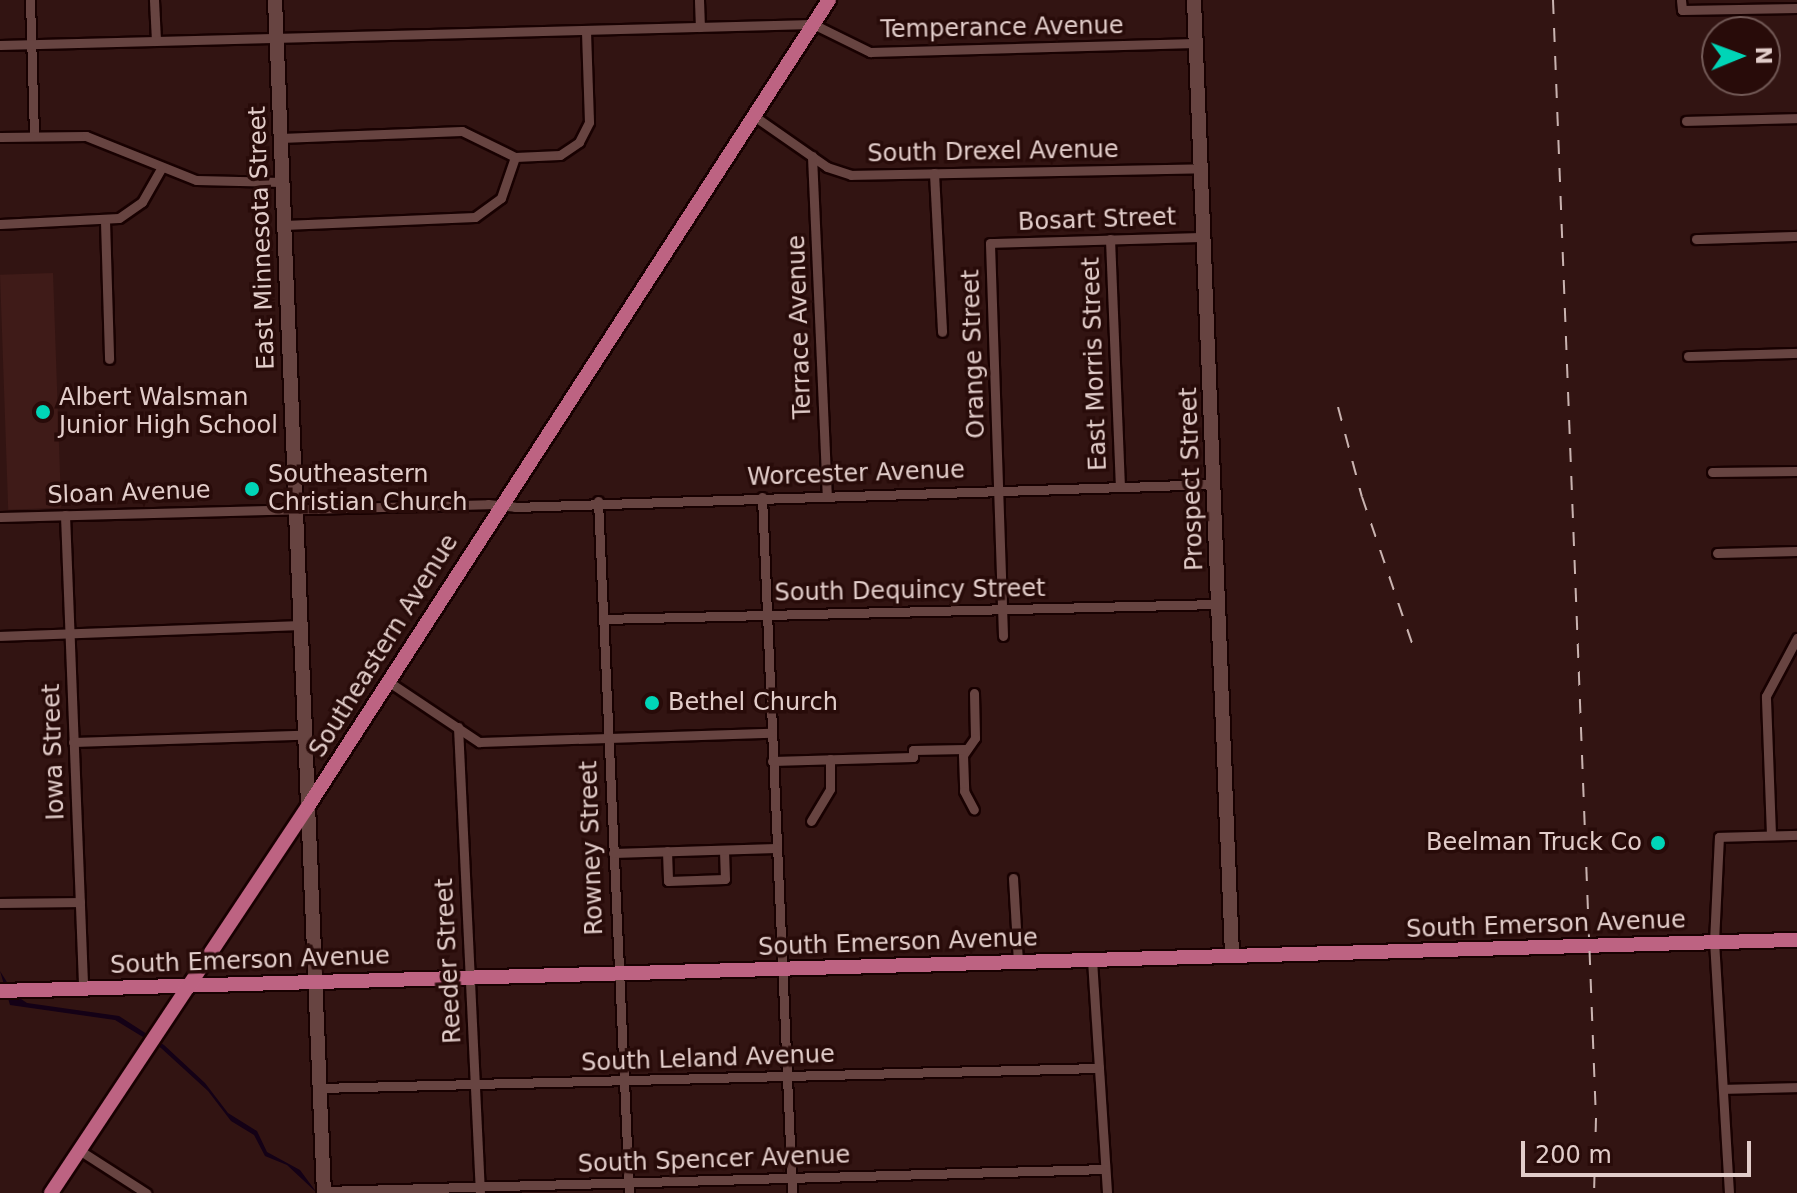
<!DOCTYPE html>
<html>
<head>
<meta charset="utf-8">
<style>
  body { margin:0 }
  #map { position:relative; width:1797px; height:1193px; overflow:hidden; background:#321412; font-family:"DejaVu Sans",sans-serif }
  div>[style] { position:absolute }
  .built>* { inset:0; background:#3f1b18; transform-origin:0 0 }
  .water>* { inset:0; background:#140116 }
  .roads { filter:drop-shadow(2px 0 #180101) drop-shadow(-2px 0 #180101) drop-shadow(0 2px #180101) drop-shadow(0 -2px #180101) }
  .street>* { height:9px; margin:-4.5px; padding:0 4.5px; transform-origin:4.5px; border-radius:4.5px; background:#674441 }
  .secondary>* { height:14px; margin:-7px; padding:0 7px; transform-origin:7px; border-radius:7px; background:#674441 }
  .primary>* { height:14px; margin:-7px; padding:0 7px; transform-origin:7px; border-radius:7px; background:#bd6382 }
  .rail>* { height:2px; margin-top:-1px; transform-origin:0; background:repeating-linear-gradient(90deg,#c9b3b0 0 14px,transparent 0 28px) }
  .dots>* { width:22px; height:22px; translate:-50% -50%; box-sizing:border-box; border:4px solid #280b09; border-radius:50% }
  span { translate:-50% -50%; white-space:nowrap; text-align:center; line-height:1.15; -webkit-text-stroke:7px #280b09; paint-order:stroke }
  .street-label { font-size:24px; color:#e2cdca }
  .poi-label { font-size:24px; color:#e2cdca }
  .left { translate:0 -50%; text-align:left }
  .right { translate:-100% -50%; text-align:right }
  .north { position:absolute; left:1701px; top:16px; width:80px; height:80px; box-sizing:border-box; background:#280b09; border:2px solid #725956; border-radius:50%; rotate:89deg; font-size:22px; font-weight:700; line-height:32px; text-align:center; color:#e2cdca }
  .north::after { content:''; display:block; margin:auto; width:28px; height:36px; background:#00d5b7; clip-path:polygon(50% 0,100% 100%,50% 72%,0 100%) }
  .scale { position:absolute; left:1521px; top:1141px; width:230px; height:36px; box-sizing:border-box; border:4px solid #e2cdca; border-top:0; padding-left:10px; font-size:24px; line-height:28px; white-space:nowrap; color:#e2cdca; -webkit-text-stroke:6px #280b09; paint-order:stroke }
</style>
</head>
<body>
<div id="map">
  <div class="built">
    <div style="left:53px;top:273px;width:235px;height:53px;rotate:88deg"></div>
  </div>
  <div class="water">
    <div style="clip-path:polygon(0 971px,15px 995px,27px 1003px,119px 1016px,164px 1045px,205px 1083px,228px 1113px,257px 1131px,267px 1152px,300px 1170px,317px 1193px,287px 1165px,265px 1156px,254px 1135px,231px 1121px,208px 1091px,161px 1048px,115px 1020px,10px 1005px)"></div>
  </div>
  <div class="roads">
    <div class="street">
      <div style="left:30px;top:0;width:136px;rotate:88.3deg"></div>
      <div style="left:154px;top:0;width:41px;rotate:87.2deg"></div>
      <div style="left:699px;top:0;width:27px;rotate:88deg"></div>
      <div style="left:1681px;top:0;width:10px;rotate:84deg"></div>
      <div style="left:1682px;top:10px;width:115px;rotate:-1deg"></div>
      <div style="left:0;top:45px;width:813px;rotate:-1.48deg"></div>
      <div style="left:813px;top:24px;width:64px;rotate:26.2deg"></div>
      <div style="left:870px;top:52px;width:326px;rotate:-1.6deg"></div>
      <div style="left:754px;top:116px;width:89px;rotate:34.9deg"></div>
      <div style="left:827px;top:167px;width:25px;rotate:18deg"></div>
      <div style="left:851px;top:175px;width:350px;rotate:-1.1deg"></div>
      <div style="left:1686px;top:121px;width:111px;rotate:-1.5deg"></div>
      <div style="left:0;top:137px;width:86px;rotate:-0.7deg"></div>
      <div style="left:86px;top:136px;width:118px;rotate:21.8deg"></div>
      <div style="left:196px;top:180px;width:86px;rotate:1.3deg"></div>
      <div style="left:280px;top:138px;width:182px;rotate:-2.2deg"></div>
      <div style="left:462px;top:131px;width:59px;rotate:26.1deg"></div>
      <div style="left:515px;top:157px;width:45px;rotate:-2.5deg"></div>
      <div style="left:560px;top:155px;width:23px;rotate:-34deg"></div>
      <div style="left:579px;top:142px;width:22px;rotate:-63deg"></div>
      <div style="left:589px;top:122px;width:92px;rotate:-91.9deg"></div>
      <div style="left:812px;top:156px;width:339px;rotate:87.5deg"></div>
      <div style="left:934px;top:173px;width:159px;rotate:87.1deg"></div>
      <div style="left:105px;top:221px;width:138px;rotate:88.3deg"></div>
      <div style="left:0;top:224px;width:119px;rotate:-2.9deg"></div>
      <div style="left:119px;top:218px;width:28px;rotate:-35deg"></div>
      <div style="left:142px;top:202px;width:40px;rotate:-60.3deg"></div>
      <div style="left:284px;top:225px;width:191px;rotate:-2.4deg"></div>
      <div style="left:475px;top:217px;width:32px;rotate:-36deg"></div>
      <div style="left:501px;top:198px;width:43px;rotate:-71.1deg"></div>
      <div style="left:1110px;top:239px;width:248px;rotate:87.7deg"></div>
      <div style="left:1696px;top:239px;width:101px;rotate:-1.7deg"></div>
      <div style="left:1688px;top:356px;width:109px;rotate:-1.6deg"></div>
      <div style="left:1712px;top:472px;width:85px;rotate:-0.7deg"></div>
      <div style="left:762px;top:497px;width:697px;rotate:87.53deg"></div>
      <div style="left:598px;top:501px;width:693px;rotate:87.43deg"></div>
      <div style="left:65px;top:515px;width:473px;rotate:87.8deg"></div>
      <div style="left:0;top:517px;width:488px;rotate:-1.5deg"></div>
      <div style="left:488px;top:504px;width:27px;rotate:6deg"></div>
      <div style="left:515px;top:507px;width:699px;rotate:-1.88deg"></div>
      <div style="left:1717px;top:553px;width:80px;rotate:-1.4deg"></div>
      <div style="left:603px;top:619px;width:615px;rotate:-1.4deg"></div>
      <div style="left:0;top:636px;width:297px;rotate:-2.1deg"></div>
      <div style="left:1003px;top:636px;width:393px;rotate:-91.9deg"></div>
      <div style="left:990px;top:243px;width:215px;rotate:-1.6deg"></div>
      <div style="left:386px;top:680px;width:112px;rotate:33.7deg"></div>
      <div style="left:479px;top:742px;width:292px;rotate:-1.8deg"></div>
      <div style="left:974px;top:693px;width:45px;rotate:88.7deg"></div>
      <div style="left:975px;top:738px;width:21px;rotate:125deg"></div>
      <div style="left:963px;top:755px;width:36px;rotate:88deg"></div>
      <div style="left:964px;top:791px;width:21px;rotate:62deg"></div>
      <div style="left:458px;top:727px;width:467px;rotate:87.3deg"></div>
      <div style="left:73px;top:742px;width:229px;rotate:-1.8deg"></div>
      <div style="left:772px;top:761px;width:141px;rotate:-1.6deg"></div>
      <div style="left:913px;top:757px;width:7px;rotate:-90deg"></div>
      <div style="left:913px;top:750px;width:53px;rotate:-1.1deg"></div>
      <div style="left:811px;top:821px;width:37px;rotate:-59deg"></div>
      <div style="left:830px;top:789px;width:30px;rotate:-90deg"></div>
      <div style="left:1771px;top:835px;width:139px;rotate:-92.1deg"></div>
      <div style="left:1766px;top:696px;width:66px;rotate:-61.9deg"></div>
      <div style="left:667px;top:851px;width:30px;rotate:88deg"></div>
      <div style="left:668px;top:881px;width:57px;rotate:-2deg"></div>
      <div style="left:725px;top:879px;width:29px;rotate:-92deg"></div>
      <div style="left:613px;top:853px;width:163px;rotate:-1.8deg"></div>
      <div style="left:1013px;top:878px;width:84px;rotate:86.6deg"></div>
      <div style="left:0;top:903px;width:80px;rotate:-0.7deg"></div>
      <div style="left:1092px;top:960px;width:233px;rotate:86.3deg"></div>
      <div style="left:319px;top:1088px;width:780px;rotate:-1.47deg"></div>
      <div style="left:1723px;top:1089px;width:74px;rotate:-1.5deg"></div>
      <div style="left:79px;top:1150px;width:80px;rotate:32.7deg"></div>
      <div style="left:324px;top:1191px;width:781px;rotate:-1.61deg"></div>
      <div style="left:1729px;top:1193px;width:251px;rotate:-93.4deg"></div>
      <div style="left:1714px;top:942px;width:105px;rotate:-87.3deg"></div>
      <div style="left:1719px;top:837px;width:78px;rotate:-1.5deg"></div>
    </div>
    <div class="secondary">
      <div style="left:275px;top:0;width:1194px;rotate:87.65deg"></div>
      <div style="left:1194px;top:0;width:957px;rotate:87.72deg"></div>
    </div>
    <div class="primary">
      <div style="left:0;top:991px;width:1798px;rotate:-1.63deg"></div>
      <div style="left:51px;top:1193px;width:462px;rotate:-56.4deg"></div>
      <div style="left:307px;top:808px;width:962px;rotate:-57.14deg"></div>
    </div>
  </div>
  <div class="rail">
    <div style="left:1553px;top:0;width:1119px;rotate:87.8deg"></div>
    <div style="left:1596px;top:1118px;width:75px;rotate:91.5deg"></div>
    <div style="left:1338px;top:407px;width:93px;rotate:75.1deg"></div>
    <div style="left:1362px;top:497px;width:161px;rotate:71.1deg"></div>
  </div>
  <div class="dots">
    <div style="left:43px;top:412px;background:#00d5b7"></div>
    <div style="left:252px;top:489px;background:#00d5b7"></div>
    <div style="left:652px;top:703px;background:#00d5b7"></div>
    <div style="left:1658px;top:843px;background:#00d5b7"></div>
  </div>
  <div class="street-label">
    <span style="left:1002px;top:28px;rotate:-1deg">Temperance Avenue</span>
    <span style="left:993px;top:152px;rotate:-1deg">South Drexel Avenue</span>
    <span style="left:1097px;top:220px;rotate:-2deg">Bosart Street</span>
    <span style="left:262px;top:238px;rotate:-92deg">East Minnesota Street</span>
    <span style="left:800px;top:327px;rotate:-92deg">Terrace Avenue</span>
    <span style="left:974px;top:354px;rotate:-92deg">Orange Street</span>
    <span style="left:1095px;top:364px;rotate:-92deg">East Morris Street</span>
    <span style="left:856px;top:474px;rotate:-2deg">Worcester Avenue</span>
    <span style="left:1192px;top:479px;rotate:-92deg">Prospect Street</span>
    <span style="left:129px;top:493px;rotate:-2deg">Sloan Avenue</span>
    <span style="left:910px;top:591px;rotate:-1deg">South Dequincy Street</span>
    <span style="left:384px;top:646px;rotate:-58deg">Southeastern Avenue</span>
    <span style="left:54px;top:752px;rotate:-92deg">Iowa Street</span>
    <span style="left:592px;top:848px;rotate:-92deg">Rowney Street</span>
    <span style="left:1546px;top:925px;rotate:-2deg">South Emerson Avenue</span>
    <span style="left:898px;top:943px;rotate:-2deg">South Emerson Avenue</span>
    <span style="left:250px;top:961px;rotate:-2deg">South Emerson Avenue</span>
    <span style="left:449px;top:961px;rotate:-93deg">Reeder Street</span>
    <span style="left:708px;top:1059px;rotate:-2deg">South Leland Avenue</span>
    <span style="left:714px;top:1160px;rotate:-2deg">South Spencer Avenue</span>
  </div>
  <div class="poi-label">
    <span class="left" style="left:59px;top:412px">Albert Walsman<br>Junior High School</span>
    <span class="left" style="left:268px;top:489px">Southeastern<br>Christian Church</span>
    <span class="left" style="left:668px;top:703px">Bethel Church</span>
    <span class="right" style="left:1642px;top:843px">Beelman Truck Co</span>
  </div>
  <div class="north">N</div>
  <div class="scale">200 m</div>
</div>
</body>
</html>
